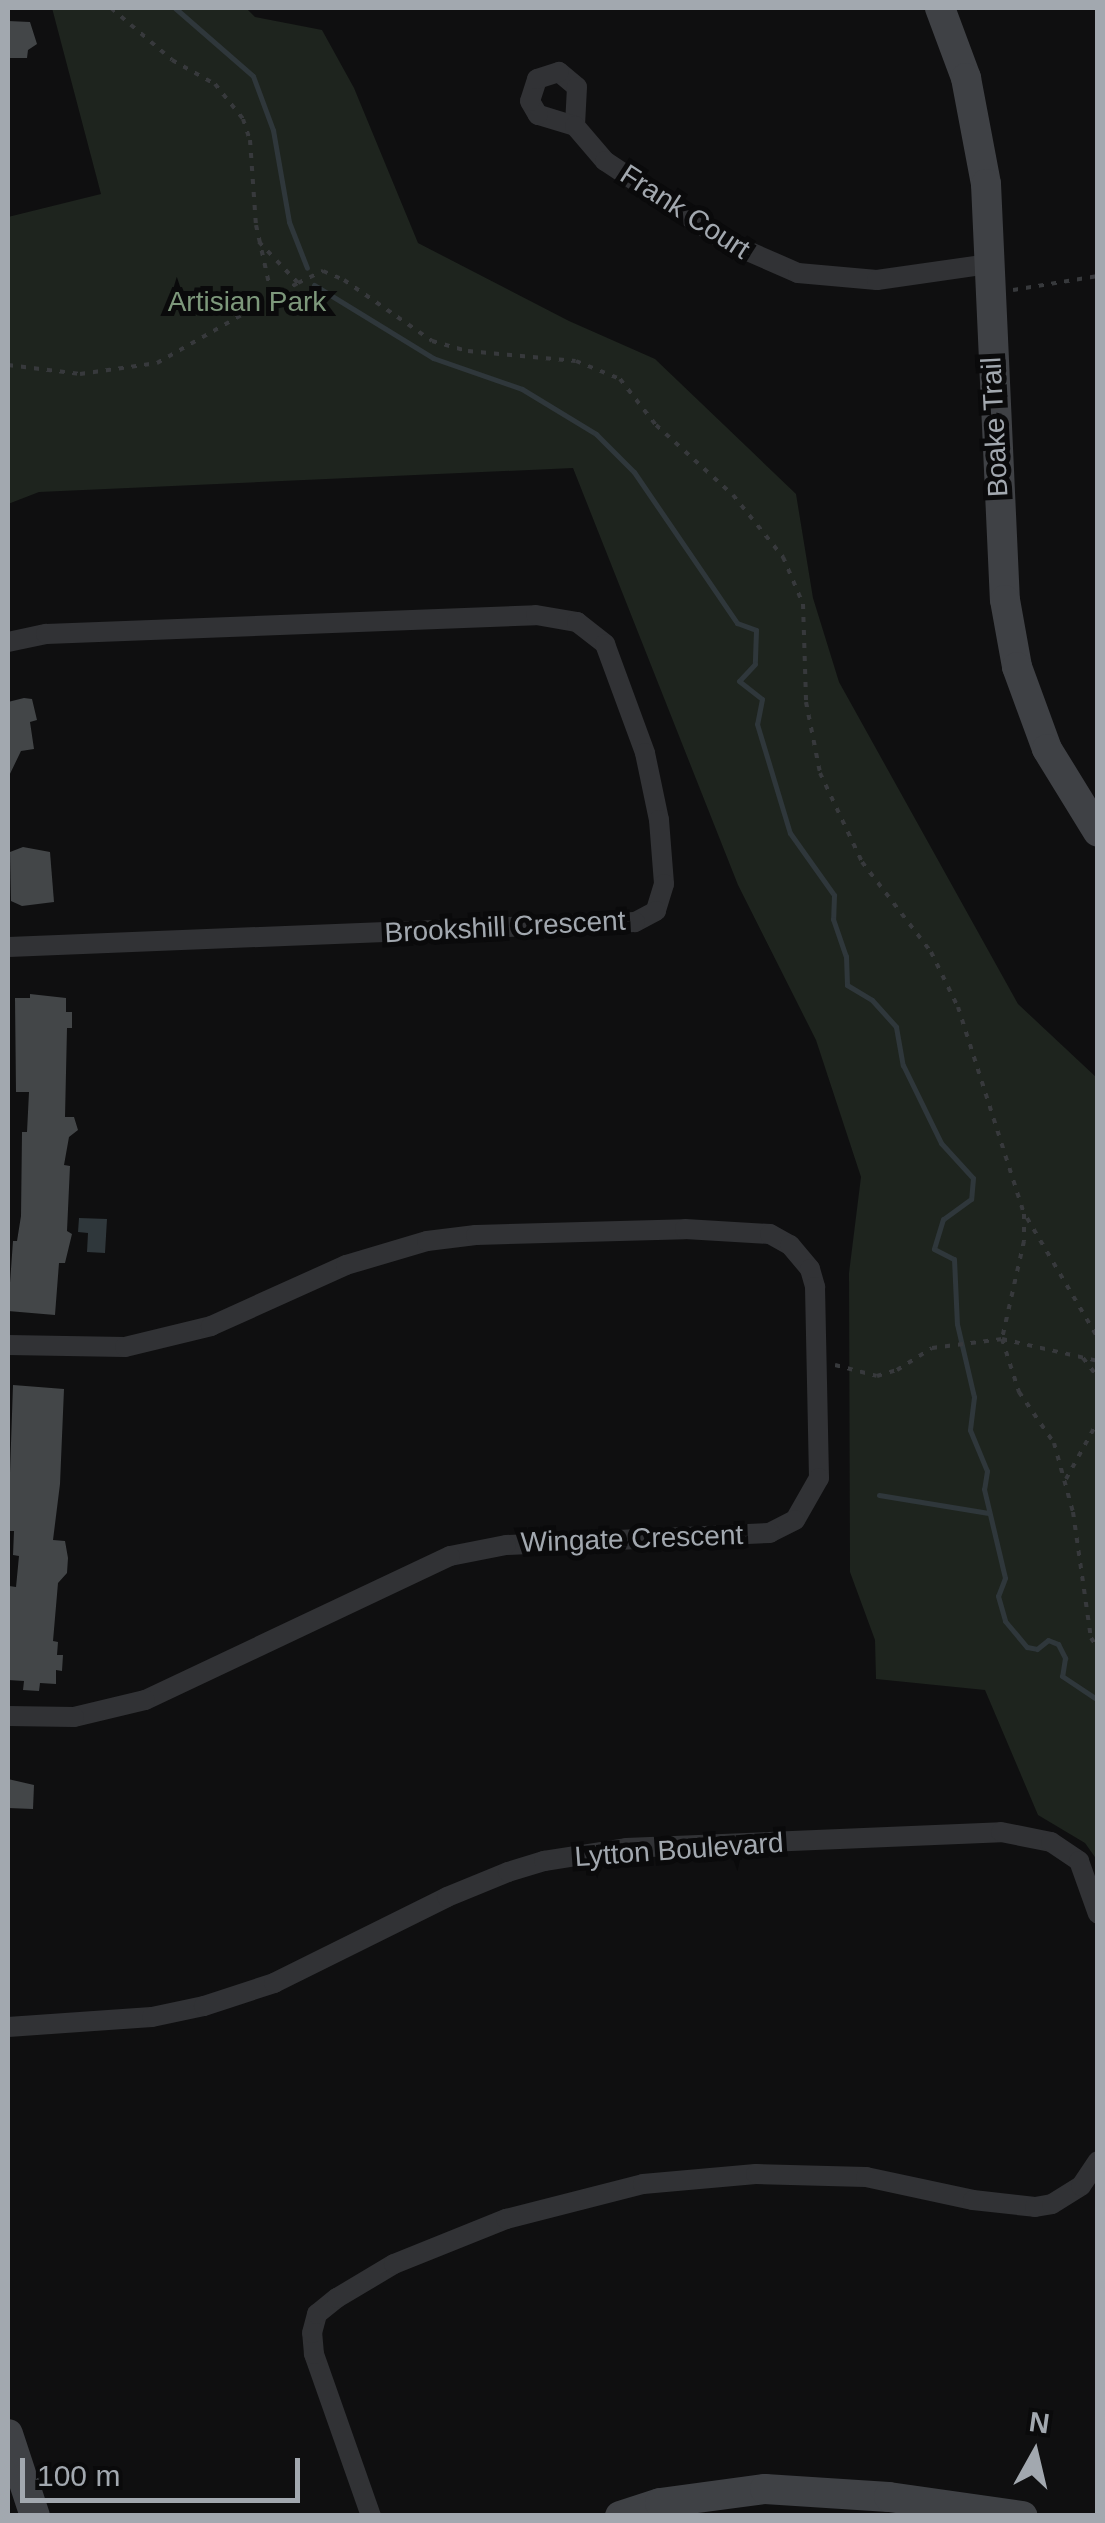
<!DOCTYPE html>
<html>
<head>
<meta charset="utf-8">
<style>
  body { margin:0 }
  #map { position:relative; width:1105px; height:2523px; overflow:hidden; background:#0f0f10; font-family:Helvetica,sans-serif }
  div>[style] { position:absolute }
  .green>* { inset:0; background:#1e241e }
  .water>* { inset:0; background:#2f373b }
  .stream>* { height:5px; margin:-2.5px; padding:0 2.5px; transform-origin:2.5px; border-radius:2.5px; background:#2f373b }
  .building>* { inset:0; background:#434648 }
  .path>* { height:4px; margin-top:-2px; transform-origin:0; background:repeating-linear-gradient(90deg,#37393c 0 5px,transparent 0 13px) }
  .street>* { height:20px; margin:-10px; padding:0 10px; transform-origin:10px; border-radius:10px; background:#313235 }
  .secondary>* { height:30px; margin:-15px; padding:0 15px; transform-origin:15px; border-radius:15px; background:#3f4145 }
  span { translate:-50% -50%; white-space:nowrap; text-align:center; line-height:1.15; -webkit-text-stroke:10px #0a0a0b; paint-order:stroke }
  .street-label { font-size:28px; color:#a2a8af }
  .park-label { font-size:28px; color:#7d987b }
  .frame { position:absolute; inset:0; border:10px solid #a2a8af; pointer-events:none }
  .north { position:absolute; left:985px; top:2403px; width:100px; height:100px; -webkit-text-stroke:8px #0a0a0b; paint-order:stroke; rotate:8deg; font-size:28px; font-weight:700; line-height:40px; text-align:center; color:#a2a8af }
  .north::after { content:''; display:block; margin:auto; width:35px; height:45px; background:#a2a8af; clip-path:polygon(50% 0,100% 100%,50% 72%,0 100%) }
  .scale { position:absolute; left:20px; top:2458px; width:280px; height:45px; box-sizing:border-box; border:5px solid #a2a8af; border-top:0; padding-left:12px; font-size:30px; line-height:35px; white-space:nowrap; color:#a2a8af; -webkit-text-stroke:8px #0a0a0b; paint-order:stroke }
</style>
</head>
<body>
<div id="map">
  <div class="green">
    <div style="clip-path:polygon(52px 8px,246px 8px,255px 17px,322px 30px,354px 88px,418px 243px,569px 321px,655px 359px,796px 494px,813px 598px,839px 682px,1018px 1004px,1097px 1078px,1097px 1860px,1085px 1843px,1038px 1815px,985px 1690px,876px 1679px,875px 1640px,850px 1572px,849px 1273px,861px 1177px,816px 1040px,738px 885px,573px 468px,39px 492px,8px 504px,8px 217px,101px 194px)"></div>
  </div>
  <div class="water">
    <div style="clip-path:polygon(79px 1218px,107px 1219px,105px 1253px,87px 1252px,88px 1233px,78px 1232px)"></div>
  </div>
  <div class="stream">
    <div style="left:175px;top:8px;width:103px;rotate:41.1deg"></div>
    <div style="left:253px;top:76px;width:58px;rotate:69.7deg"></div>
    <div style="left:273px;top:130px;width:93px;rotate:80.1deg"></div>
    <div style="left:289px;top:222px;width:49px;rotate:68.6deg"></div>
    <div style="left:314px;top:285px;width:140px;rotate:31.5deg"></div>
    <div style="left:433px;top:358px;width:94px;rotate:19.2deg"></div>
    <div style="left:522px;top:389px;width:87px;rotate:31.3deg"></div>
    <div style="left:596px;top:434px;width:54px;rotate:45deg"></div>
    <div style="left:634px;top:472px;width:183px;rotate:55.7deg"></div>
    <div style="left:737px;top:623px;width:20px;rotate:20deg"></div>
    <div style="left:756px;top:630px;width:34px;rotate:92deg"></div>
    <div style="left:755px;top:664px;width:23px;rotate:133deg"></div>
    <div style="left:739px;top:681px;width:29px;rotate:38deg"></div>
    <div style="left:762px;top:699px;width:25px;rotate:101deg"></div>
    <div style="left:757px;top:724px;width:114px;rotate:73.2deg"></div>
    <div style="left:790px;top:833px;width:76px;rotate:54.6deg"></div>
    <div style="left:834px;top:895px;width:24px;rotate:92deg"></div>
    <div style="left:833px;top:919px;width:39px;rotate:71deg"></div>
    <div style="left:846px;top:956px;width:29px;rotate:88deg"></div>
    <div style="left:847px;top:985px;width:29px;rotate:31deg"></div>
    <div style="left:872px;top:1000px;width:36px;rotate:48deg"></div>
    <div style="left:896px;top:1027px;width:39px;rotate:80deg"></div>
    <div style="left:903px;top:1065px;width:87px;rotate:64deg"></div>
    <div style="left:941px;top:1143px;width:47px;rotate:47.6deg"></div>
    <div style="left:973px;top:1178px;width:21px;rotate:95deg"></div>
    <div style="left:971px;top:1199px;width:34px;rotate:144deg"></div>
    <div style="left:943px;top:1219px;width:31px;rotate:107deg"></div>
    <div style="left:934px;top:1249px;width:22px;rotate:27deg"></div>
    <div style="left:954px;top:1259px;width:65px;rotate:87.4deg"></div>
    <div style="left:957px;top:1324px;width:75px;rotate:76.9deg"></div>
    <div style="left:974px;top:1397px;width:33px;rotate:97deg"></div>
    <div style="left:970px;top:1430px;width:44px;rotate:67.5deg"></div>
    <div style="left:987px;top:1471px;width:18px;rotate:99deg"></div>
    <div style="left:984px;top:1489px;width:91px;rotate:76.7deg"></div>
    <div style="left:1005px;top:1578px;width:19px;rotate:111deg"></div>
    <div style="left:998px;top:1596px;width:26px;rotate:74deg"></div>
    <div style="left:1005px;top:1621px;width:34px;rotate:50deg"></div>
    <div style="left:1027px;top:1647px;width:10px;rotate:11deg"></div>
    <div style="left:1037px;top:1649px;width:14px;rotate:-39deg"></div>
    <div style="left:1048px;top:1640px;width:11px;rotate:22deg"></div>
    <div style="left:1058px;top:1644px;width:16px;rotate:63deg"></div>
    <div style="left:1065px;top:1658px;width:18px;rotate:99deg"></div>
    <div style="left:1062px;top:1676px;width:43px;rotate:33.7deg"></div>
    <div style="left:879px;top:1495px;width:111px;rotate:9.3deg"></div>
  </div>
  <div class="building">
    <div style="clip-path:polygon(8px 21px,30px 22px,37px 44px,28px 50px,27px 58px,8px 58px)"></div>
    <div style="clip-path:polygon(24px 698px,32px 699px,37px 720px,30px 722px,34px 749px,21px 751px,8px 778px,8px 702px)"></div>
    <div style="clip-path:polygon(23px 847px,50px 852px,54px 902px,22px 906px,11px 901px,10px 852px)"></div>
    <div style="clip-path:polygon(30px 994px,66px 998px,66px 1012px,72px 1012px,72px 1028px,67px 1028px,65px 1117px,74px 1117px,78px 1130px,69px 1137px,64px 1165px,70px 1166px,67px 1231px,72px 1234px,65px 1263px,59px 1263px,55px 1315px,8px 1311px,13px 1241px,17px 1241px,21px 1216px,22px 1132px,27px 1132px,29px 1092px,16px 1092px,15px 998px,30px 998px)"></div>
    <div style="clip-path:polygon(13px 1385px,64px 1389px,60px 1484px,53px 1540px,65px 1541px,68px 1558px,67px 1573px,58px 1583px,53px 1641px,58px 1642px,57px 1655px,63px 1655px,62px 1671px,56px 1670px,56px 1684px,40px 1683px,39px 1691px,23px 1690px,24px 1681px,8px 1680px,9px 1586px,16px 1587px,19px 1556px,13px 1555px,14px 1531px,8px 1531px)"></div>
    <div style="clip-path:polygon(8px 1779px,34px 1785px,33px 1809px,8px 1808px)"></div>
  </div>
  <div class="path">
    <div style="left:111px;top:8px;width:80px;rotate:40.4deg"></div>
    <div style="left:172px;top:60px;width:49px;rotate:29.2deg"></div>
    <div style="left:215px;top:84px;width:45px;rotate:51.3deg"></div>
    <div style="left:243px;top:119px;width:22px;rotate:72deg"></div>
    <div style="left:250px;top:140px;width:85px;rotate:86deg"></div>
    <div style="left:256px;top:225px;width:74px;rotate:77.5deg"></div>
    <div style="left:298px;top:283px;width:28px;rotate:-26deg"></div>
    <div style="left:323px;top:271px;width:23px;rotate:23deg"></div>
    <div style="left:344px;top:280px;width:107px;rotate:34.7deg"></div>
    <div style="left:432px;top:341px;width:37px;rotate:16deg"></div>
    <div style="left:468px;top:351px;width:108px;rotate:5.3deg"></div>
    <div style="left:576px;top:361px;width:48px;rotate:22.2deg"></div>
    <div style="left:620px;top:379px;width:58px;rotate:52deg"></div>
    <div style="left:656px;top:425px;width:104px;rotate:42.3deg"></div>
    <div style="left:733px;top:495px;width:80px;rotate:51.1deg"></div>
    <div style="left:783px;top:557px;width:51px;rotate:66.9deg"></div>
    <div style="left:803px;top:604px;width:98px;rotate:88.2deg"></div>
    <div style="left:806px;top:702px;width:72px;rotate:78.8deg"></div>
    <div style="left:820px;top:773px;width:98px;rotate:64.7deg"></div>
    <div style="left:862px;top:862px;width:113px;rotate:52.5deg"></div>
    <div style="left:931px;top:952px;width:61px;rotate:63.9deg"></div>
    <div style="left:958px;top:1007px;width:217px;rotate:72.3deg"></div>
    <div style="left:1024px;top:1214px;width:27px;rotate:90deg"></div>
    <div style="left:1024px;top:1241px;width:100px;rotate:102.7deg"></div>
    <div style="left:1002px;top:1339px;width:56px;rotate:72.2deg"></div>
    <div style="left:1019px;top:1392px;width:62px;rotate:55.5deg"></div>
    <div style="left:1054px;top:1443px;width:72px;rotate:74.6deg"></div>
    <div style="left:1073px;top:1512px;width:127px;rotate:81.9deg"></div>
    <div style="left:1091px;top:1638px;width:12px;rotate:55deg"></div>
    <div style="left:1013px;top:290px;width:86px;rotate:-9.4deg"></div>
    <div style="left:8px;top:365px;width:73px;rotate:7.1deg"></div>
    <div style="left:80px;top:374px;width:78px;rotate:-8.1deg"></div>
    <div style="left:157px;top:363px;width:162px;rotate:-29.6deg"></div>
    <div style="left:298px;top:283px;width:57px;rotate:-133.6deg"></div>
    <div style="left:1027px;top:1218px;width:139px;rotate:59.4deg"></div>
    <div style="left:1083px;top:1358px;width:24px;rotate:52deg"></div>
    <div style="left:835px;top:1365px;width:43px;rotate:14.7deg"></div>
    <div style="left:877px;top:1376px;width:21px;rotate:-17deg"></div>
    <div style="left:897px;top:1370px;width:41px;rotate:-32.2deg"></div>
    <div style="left:932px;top:1348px;width:71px;rotate:-7.3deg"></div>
    <div style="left:1002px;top:1339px;width:98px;rotate:12.9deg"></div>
    <div style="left:1066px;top:1479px;width:66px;rotate:-61.1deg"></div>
  </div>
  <div class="street">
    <div style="left:559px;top:72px;width:23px;rotate:40deg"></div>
    <div style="left:577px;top:87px;width:39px;rotate:93deg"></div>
    <div style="left:575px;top:126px;width:39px;rotate:-163deg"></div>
    <div style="left:538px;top:115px;width:16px;rotate:-120deg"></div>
    <div style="left:530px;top:101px;width:23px;rotate:-72deg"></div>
    <div style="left:537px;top:79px;width:23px;rotate:-18deg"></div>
    <div style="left:575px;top:126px;width:46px;rotate:49.4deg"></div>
    <div style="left:605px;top:161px;width:146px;rotate:33.6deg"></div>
    <div style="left:727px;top:242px;width:77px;rotate:23.6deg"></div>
    <div style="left:798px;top:273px;width:79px;rotate:5.1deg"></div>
    <div style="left:877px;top:280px;width:112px;rotate:-8.2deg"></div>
    <div style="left:8px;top:642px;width:39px;rotate:-12deg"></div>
    <div style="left:46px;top:634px;width:490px;rotate:-2.2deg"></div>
    <div style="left:536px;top:615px;width:42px;rotate:9.7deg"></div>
    <div style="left:577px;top:622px;width:36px;rotate:38deg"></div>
    <div style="left:605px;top:644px;width:116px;rotate:69.8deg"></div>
    <div style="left:645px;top:753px;width:68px;rotate:78.2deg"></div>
    <div style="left:659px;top:820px;width:64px;rotate:85.5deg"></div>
    <div style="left:664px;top:884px;width:28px;rotate:107deg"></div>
    <div style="left:656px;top:911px;width:24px;rotate:152deg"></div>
    <div style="left:635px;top:922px;width:627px;rotate:177.72deg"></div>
    <div style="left:8px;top:1345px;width:117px;rotate:1deg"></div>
    <div style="left:125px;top:1347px;width:89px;rotate:-13.7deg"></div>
    <div style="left:211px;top:1326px;width:148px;rotate:-24.3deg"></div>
    <div style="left:346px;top:1265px;width:84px;rotate:-16.5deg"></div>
    <div style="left:427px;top:1241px;width:49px;rotate:-7deg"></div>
    <div style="left:476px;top:1235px;width:209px;rotate:-1.6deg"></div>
    <div style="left:685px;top:1229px;width:85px;rotate:3.4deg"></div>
    <div style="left:770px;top:1234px;width:23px;rotate:29deg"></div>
    <div style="left:790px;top:1245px;width:31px;rotate:50deg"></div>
    <div style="left:810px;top:1269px;width:19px;rotate:74deg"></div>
    <div style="left:815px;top:1287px;width:191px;rotate:88.8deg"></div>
    <div style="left:819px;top:1478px;width:48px;rotate:119.7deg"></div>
    <div style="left:795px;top:1520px;width:28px;rotate:153deg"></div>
    <div style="left:770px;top:1533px;width:264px;rotate:177.4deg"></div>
    <div style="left:506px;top:1545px;width:57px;rotate:168.9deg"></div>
    <div style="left:450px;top:1556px;width:337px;rotate:154.7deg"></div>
    <div style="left:145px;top:1700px;width:73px;rotate:166.5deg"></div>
    <div style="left:74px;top:1717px;width:66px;rotate:-179.1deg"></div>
    <div style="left:8px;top:2027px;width:144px;rotate:-4deg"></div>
    <div style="left:152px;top:2017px;width:53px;rotate:-11.9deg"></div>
    <div style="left:204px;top:2006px;width:74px;rotate:-18.2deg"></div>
    <div style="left:274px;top:1983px;width:193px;rotate:-26.4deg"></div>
    <div style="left:447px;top:1897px;width:66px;rotate:-22.3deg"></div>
    <div style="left:508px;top:1872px;width:38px;rotate:-17deg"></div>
    <div style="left:544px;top:1861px;width:83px;rotate:-9deg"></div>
    <div style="left:626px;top:1848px;width:375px;rotate:-2.4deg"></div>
    <div style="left:1001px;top:1832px;width:51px;rotate:11.3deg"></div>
    <div style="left:1051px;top:1842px;width:34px;rotate:34deg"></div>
    <div style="left:1079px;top:1861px;width:56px;rotate:70.3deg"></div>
    <div style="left:371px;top:2516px;width:172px;rotate:-109.4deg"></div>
    <div style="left:314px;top:2354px;width:21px;rotate:-95deg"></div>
    <div style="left:312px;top:2333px;width:20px;rotate:-75deg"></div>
    <div style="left:317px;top:2314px;width:26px;rotate:-39deg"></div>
    <div style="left:337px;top:2298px;width:66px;rotate:-30.8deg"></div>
    <div style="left:394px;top:2264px;width:121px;rotate:-21.9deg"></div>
    <div style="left:506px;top:2219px;width:141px;rotate:-14.3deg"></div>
    <div style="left:643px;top:2184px;width:113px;rotate:-5.1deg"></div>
    <div style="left:756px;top:2174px;width:110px;rotate:1.6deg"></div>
    <div style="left:866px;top:2177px;width:109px;rotate:12.1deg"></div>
    <div style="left:973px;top:2200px;width:62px;rotate:6.4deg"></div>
    <div style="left:1035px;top:2207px;width:17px;rotate:-10deg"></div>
    <div style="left:1052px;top:2204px;width:34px;rotate:-32deg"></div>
    <div style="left:1081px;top:2186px;width:30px;rotate:-56deg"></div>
  </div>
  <div class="secondary">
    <div style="left:940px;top:8px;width:75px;rotate:69.6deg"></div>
    <div style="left:966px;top:78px;width:108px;rotate:79.3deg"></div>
    <div style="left:986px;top:184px;width:416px;rotate:87.4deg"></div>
    <div style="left:1005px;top:600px;width:68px;rotate:79.8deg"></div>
    <div style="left:1017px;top:667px;width:87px;rotate:69.9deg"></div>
    <div style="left:1047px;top:749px;width:97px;rotate:58.4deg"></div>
    <div style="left:8px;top:2434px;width:86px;rotate:71.8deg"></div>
    <div style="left:620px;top:2516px;width:42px;rotate:-18deg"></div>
    <div style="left:660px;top:2503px;width:106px;rotate:-7.6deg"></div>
    <div style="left:765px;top:2489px;width:124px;rotate:3.7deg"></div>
    <div style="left:889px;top:2497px;width:135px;rotate:8.1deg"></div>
  </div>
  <div class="street-label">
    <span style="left:685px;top:212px;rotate:33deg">Frank Court</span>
    <span style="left:995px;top:427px;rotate:-93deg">Boake Trail</span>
    <span style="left:505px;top:927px;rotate:-3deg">Brookshill Crescent</span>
    <span style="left:632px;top:1539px;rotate:-2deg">Wingate Crescent</span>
    <span style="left:679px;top:1850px;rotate:-4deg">Lytton Boulevard</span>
  </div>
  <div class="park-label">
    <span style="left:247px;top:302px">Artisian Park</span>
  </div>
  <div class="frame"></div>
  <div class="north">N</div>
  <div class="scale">100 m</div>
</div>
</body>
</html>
